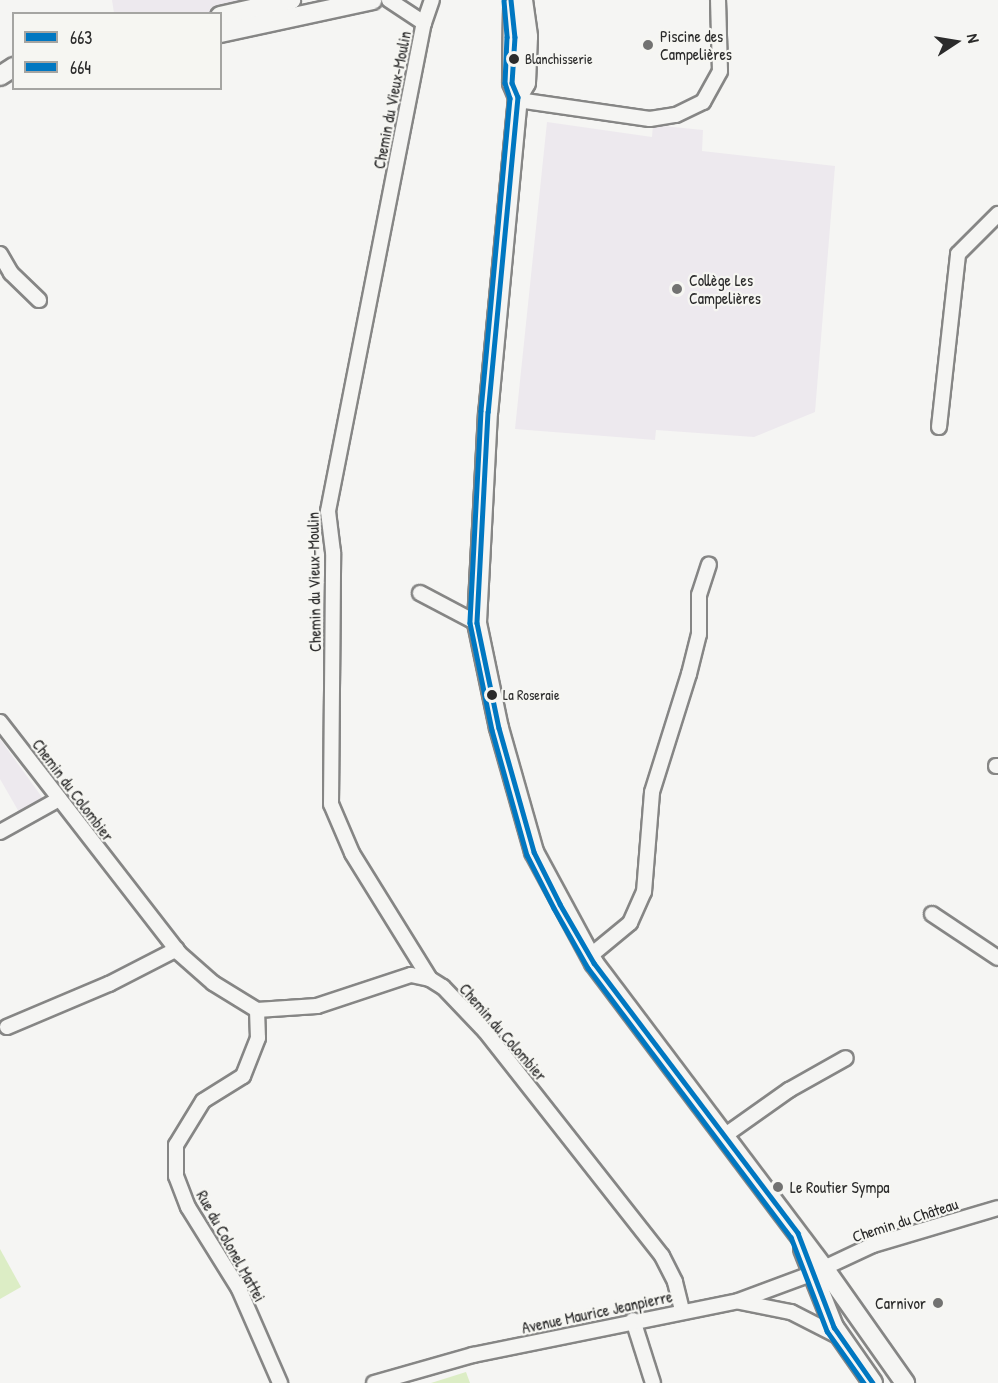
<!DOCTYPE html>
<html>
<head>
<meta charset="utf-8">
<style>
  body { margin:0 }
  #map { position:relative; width:998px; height:1383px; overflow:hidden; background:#f5f5f3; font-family:"Patrick Hand",sans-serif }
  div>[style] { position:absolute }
  .built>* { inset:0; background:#ede9ee }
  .green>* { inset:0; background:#dcedc5 }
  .roads { filter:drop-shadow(2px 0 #868685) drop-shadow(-2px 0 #868685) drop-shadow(0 2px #868685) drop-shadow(0 -2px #868685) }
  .street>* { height:14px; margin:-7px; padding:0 7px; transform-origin:7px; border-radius:7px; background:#f5f5f3 }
  .secondary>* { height:18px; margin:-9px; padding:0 9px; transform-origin:9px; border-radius:9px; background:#f5f5f3 }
  .bus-1>* { height:4.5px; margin:-2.25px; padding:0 2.25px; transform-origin:2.25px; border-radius:2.25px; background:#0077c1 }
  .bus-2>* { height:4.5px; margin:-2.25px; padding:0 2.25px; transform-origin:2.25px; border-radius:2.25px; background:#0077c1 }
  .dots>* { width:16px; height:16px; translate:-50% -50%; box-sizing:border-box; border:3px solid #f6f6f2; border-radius:50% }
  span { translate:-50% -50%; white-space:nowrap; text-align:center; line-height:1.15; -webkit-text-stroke:4.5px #f6f6f2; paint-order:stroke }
  .bus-label { font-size:14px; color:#2b2b2b }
  .left { translate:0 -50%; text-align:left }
  .poi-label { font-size:16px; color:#2b2b2b }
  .right { translate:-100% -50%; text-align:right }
  .street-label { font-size:16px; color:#2b2b2b }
  .legend { position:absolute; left:12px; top:12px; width:210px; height:78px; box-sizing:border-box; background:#f6f6f2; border:2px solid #a5a5a2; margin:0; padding:8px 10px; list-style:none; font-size:18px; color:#2b2b2b }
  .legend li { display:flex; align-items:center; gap:12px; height:30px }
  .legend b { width:30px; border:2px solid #a5a5a2 }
  .north { position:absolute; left:926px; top:12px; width:60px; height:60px; -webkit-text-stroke:4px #f6f6f2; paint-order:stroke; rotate:78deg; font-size:16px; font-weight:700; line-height:24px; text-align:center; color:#2b2b2b }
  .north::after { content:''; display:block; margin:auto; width:21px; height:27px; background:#2b2b2b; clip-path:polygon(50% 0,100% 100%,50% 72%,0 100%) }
</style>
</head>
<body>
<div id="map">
  <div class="built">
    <div style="clip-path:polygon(112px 0,267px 0,205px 14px,114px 13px)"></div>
    <div style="clip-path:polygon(547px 122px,652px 137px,653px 125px,703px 130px,702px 151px,835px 166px,815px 412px,754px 437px,656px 430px,655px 440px,515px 429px)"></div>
    <div style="clip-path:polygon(0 739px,44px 800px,19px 812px,0 779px)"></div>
  </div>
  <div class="green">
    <div style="clip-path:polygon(0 1249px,21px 1287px,0 1299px)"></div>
    <div style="clip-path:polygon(466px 1372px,470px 1383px,431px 1383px)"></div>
  </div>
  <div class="roads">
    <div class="street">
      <div style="left:389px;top:0;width:42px;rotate:33.3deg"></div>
      <div style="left:518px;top:100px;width:133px;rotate:8.2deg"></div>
      <div style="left:650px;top:119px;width:26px;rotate:-9deg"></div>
      <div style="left:676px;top:115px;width:30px;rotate:-26deg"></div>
      <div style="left:703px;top:102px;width:35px;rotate:-61deg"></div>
      <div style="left:720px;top:71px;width:71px;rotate:-91.6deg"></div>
      <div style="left:0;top:254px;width:22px;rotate:60deg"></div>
      <div style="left:11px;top:273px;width:39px;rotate:44deg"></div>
      <div style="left:939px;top:427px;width:174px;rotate:-83.7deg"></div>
      <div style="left:958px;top:254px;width:57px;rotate:-45deg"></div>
      <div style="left:420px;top:593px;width:64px;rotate:27.8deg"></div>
      <div style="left:0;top:722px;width:292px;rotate:52.2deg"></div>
      <div style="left:179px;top:953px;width:45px;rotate:41.4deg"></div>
      <div style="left:213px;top:983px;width:52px;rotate:31.5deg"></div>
      <div style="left:257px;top:1010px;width:60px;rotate:-3.8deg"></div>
      <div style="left:317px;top:1006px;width:99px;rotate:-18.3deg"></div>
      <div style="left:411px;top:975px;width:19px;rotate:12deg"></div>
      <div style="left:430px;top:979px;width:15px;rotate:32deg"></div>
      <div style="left:443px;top:987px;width:61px;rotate:46.3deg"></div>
      <div style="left:485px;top:1031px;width:286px;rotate:51.8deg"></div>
      <div style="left:662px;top:1256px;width:29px;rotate:63deg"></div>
      <div style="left:675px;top:1282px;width:30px;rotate:76deg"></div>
      <div style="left:996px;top:766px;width:2px"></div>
      <div style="left:0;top:832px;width:68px;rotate:-29.2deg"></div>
      <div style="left:932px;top:914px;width:79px;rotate:33.7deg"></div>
      <div style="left:590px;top:956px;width:52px;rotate:-39.5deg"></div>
      <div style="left:630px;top:923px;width:34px;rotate:-66deg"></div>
      <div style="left:644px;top:892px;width:100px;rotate:-85.4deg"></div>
      <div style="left:652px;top:792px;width:124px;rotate:-72.6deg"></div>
      <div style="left:689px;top:674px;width:41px;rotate:-76deg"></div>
      <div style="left:699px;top:634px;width:39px;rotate:-90deg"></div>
      <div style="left:699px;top:595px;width:32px;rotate:-72deg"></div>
      <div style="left:430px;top:979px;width:148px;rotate:-121.8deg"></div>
      <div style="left:352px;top:853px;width:53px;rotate:-113.2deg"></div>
      <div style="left:331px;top:804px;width:252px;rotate:-89.5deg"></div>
      <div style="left:333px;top:552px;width:41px;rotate:-97deg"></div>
      <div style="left:328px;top:511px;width:497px;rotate:-78.9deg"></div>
      <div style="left:424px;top:23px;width:24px;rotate:-71deg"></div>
      <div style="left:257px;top:1010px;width:28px;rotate:88deg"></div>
      <div style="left:258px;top:1038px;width:41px;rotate:111.5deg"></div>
      <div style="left:243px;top:1076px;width:47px;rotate:148deg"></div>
      <div style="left:203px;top:1101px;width:52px;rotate:121.5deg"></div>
      <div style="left:176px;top:1145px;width:31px;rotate:90deg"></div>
      <div style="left:176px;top:1176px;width:33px;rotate:69deg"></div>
      <div style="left:188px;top:1207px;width:97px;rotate:58.1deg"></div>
      <div style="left:239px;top:1289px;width:103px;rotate:66.4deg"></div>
      <div style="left:7px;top:1027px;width:111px;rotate:-22.9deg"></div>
      <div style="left:109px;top:984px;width:76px;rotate:-27.2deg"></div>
      <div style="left:724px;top:1136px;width:80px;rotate:-35.3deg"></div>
      <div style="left:789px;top:1090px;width:65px;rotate:-29.3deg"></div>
      <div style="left:740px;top:1302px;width:52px;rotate:11.1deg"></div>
      <div style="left:791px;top:1312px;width:55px;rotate:27deg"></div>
      <div style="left:633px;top:1320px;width:66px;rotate:72.4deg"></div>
      <div style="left:374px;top:1383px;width:103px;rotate:-15.8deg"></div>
      <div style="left:473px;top:1355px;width:270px;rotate:-11.5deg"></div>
      <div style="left:738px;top:1301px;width:78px;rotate:-20.3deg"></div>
      <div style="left:811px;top:1274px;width:68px;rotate:-25.1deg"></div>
      <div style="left:873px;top:1245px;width:130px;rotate:-16.5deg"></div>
    </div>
    <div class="secondary">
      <div style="left:523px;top:0;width:37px;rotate:82deg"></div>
      <div style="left:528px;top:37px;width:46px;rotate:92.5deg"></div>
      <div style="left:526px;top:83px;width:16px;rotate:120deg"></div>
      <div style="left:518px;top:97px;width:316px;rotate:95.4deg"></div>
      <div style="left:488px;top:412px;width:211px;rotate:93deg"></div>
      <div style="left:477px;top:623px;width:107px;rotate:78.2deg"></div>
      <div style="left:499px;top:728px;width:129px;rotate:74.2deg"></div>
      <div style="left:534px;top:852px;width:126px;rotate:61.6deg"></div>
      <div style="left:594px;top:963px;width:382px;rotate:53deg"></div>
      <div style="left:824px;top:1268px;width:141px;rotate:54.8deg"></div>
      <div style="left:513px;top:7px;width:76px;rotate:90.8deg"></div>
      <div style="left:512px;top:83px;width:15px;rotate:67deg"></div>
      <div style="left:220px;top:16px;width:73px;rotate:-12.7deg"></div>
      <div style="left:220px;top:33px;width:156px;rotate:-12.2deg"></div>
      <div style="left:0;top:76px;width:17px;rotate:-33deg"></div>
      <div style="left:803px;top:1249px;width:84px;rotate:68.3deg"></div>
      <div style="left:834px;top:1327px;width:68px;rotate:55.1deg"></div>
    </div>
  </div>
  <div class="bus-1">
    <div style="left:511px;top:0;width:37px;rotate:84deg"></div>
    <div style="left:515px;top:37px;width:46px;rotate:93.7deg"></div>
    <div style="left:512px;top:83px;width:15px;rotate:67deg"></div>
    <div style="left:518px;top:97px;width:316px;rotate:95.4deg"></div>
    <div style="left:488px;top:412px;width:211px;rotate:93deg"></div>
    <div style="left:477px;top:623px;width:107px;rotate:78.2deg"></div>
    <div style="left:499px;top:728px;width:129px;rotate:74.2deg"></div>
    <div style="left:534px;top:852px;width:58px;rotate:63.4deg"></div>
    <div style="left:560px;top:904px;width:68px;rotate:60deg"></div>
    <div style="left:594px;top:963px;width:338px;rotate:52.9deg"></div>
    <div style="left:798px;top:1233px;width:101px;rotate:69deg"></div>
    <div style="left:834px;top:1327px;width:68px;rotate:55.1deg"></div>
  </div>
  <div class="bus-2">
    <div style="left:504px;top:1px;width:36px;rotate:85deg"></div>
    <div style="left:507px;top:37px;width:46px;rotate:92.5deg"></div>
    <div style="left:505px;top:83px;width:16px;rotate:72deg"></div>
    <div style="left:510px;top:98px;width:314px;rotate:95.3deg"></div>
    <div style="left:481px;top:411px;width:212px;rotate:93deg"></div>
    <div style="left:470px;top:623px;width:109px;rotate:78.4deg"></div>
    <div style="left:492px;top:730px;width:130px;rotate:74.4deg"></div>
    <div style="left:527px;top:855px;width:59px;rotate:63deg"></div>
    <div style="left:554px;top:908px;width:69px;rotate:60.5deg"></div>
    <div style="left:588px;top:968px;width:337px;rotate:53deg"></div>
    <div style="left:791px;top:1237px;width:101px;rotate:69deg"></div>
    <div style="left:827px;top:1331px;width:64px;rotate:54.6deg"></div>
  </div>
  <div class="dots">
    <div style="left:648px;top:45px;background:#727271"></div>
    <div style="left:514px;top:59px;background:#2b2b2b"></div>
    <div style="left:677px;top:289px;background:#727271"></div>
    <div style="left:492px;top:695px;background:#2b2b2b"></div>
    <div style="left:778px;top:1187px;background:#727271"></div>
    <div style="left:938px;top:1303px;background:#727271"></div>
  </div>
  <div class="bus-label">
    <span class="left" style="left:525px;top:59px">Blanchisserie</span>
    <span class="left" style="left:503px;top:695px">La Roseraie</span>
  </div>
  <div class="poi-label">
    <span class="left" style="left:660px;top:45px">Piscine des<br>Campelières</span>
    <span class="left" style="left:689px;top:289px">Collège Les<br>Campelières</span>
    <span class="left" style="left:790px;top:1187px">Le Routier Sympa</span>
    <span class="right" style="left:926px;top:1303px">Carnivor</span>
  </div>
  <div class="street-label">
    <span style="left:392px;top:100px;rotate:-79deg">Chemin du Vieux-Moulin</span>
    <span style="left:314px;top:582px;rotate:-91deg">Chemin du Vieux-Moulin</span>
    <span style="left:73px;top:790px;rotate:53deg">Chemin du Colombier</span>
    <span style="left:503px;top:1032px;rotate:49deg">Chemin du Colombier</span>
    <span style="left:905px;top:1220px;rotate:-18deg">Chemin du Château</span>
    <span style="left:231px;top:1246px;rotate:61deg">Rue du Colonel Mattei</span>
    <span style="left:597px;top:1312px;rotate:-12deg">Avenue Maurice Jeanpierre</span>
  </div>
  <ul class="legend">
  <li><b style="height:8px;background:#0077c1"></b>663</li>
  <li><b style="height:8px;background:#0077c1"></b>664</li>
  </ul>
  <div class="north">N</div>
</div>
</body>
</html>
